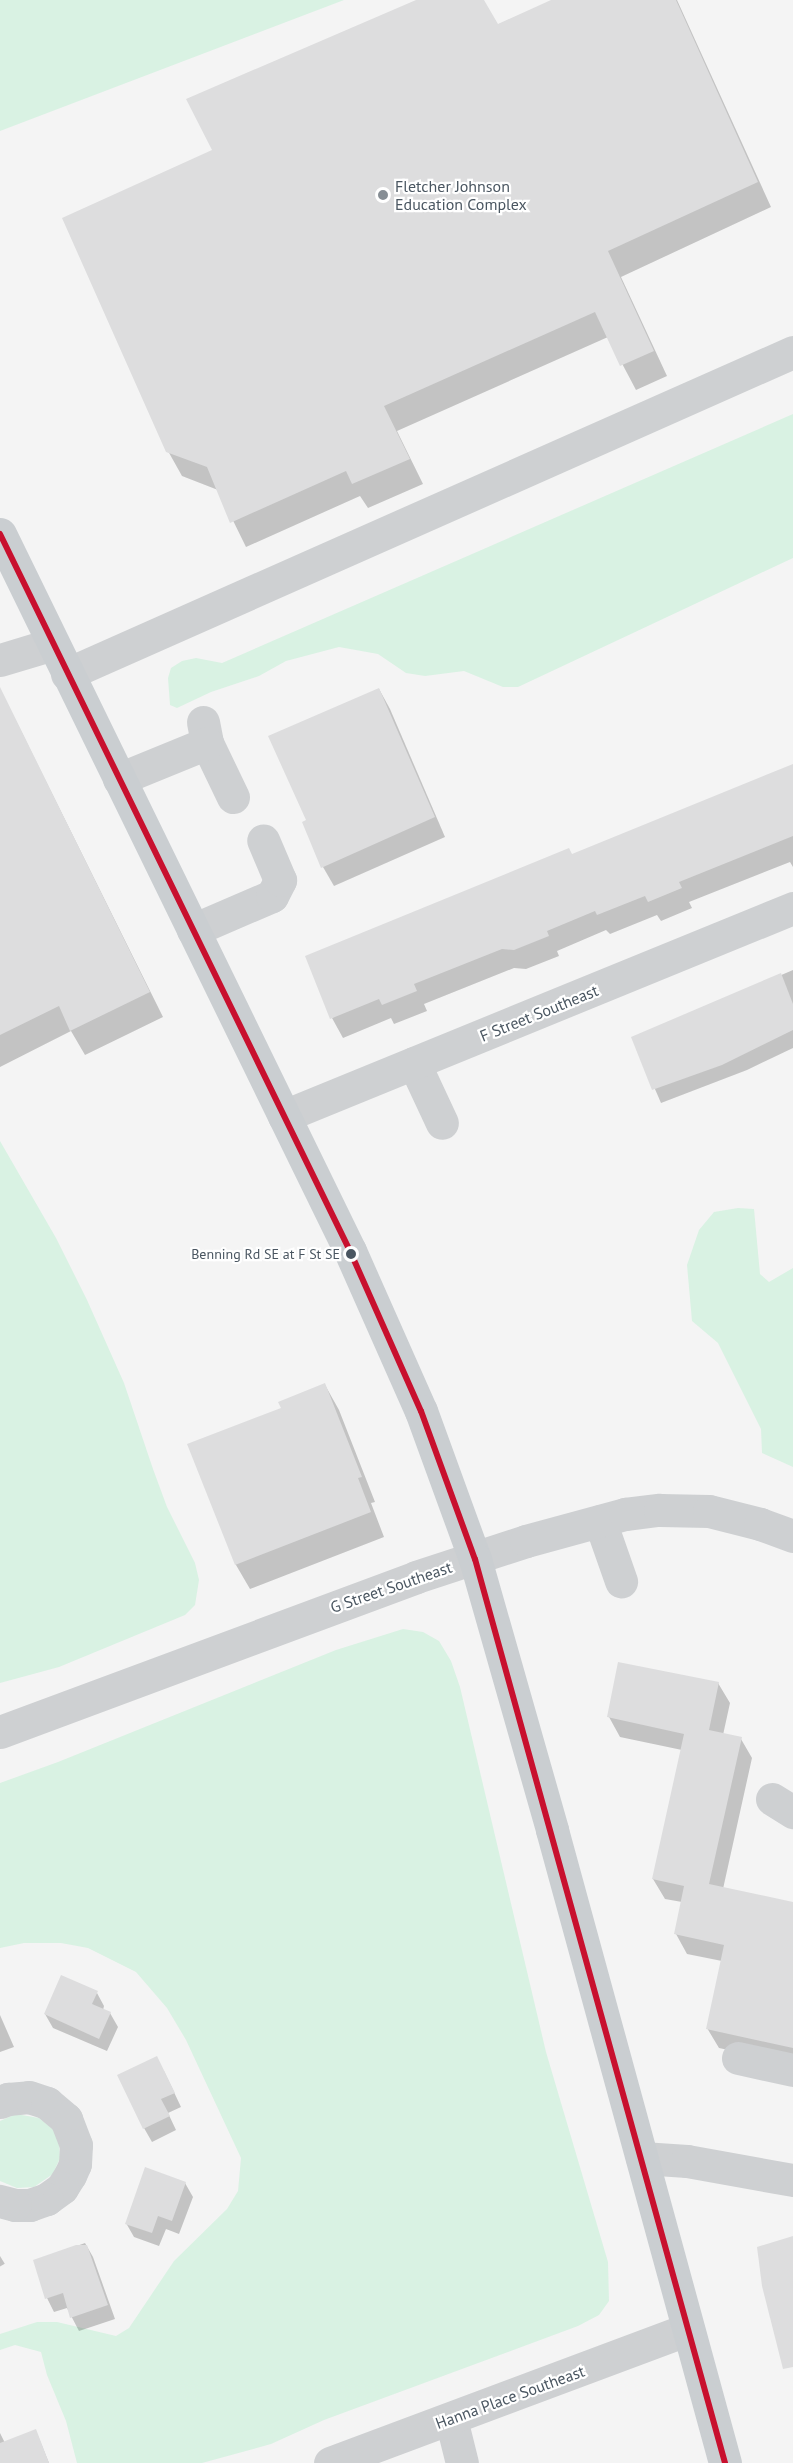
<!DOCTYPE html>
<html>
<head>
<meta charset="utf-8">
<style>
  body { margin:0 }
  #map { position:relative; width:793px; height:2463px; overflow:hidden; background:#f4f4f4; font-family:"PT Sans",sans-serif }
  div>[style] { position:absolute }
  .green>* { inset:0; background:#d9f2e3 }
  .shadow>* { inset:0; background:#0003; transform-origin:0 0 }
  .building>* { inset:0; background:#ddddde }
  .minor>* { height:33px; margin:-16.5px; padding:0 16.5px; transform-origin:16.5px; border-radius:16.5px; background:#ced0d2 }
  .major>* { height:33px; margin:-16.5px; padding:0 16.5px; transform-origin:16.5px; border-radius:16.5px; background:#caced1 }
  .bus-1>* { height:6px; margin:-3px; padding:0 3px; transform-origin:3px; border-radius:3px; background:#c8102e }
  .dots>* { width:16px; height:16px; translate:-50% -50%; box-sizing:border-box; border:3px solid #fff; border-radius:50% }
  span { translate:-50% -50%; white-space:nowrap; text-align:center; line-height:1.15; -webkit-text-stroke:4.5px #fff; paint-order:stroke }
  .bus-label { font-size:14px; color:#4a5661 }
  .right { translate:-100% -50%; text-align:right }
  .poi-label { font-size:16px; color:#4a5661 }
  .left { translate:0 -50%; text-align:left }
  .street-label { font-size:16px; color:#4a5661 }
</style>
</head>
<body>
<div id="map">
  <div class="green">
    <div style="clip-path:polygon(0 0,344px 0,0 131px)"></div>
    <div style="clip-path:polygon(793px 414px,793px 558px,518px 687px,503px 687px,464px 671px,425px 676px,406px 673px,378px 654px,339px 647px,286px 661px,259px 676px,211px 692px,177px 708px,170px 705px,168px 678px,171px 668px,182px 661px,196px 658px,222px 663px)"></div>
    <div style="clip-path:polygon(0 1141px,56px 1238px,87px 1300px,124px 1383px,153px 1469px,167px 1507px,195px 1563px,199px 1580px,195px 1605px,185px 1615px,59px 1667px,0 1683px)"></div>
    <div style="clip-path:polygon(738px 1208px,754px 1209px,760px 1274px,769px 1282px,793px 1268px,793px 1467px,762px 1453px,761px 1429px,718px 1343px,692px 1321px,687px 1265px,699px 1230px,714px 1212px)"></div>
    <div style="clip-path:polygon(403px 1629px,423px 1632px,439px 1641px,451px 1661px,460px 1687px,546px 2052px,608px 2262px,609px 2301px,599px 2315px,578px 2326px,324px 2420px,271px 2444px,202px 2463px,77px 2463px,66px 2421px,47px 2375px,41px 2352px,15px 2345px,0 2350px,0 2334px,37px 2322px,57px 2322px,116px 2336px,129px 2328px,174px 2261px,227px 2209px,238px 2191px,241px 2158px,186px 2040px,167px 2008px,136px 1972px,88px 1948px,61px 1943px,24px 1943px,0 1948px,0 1783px,58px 1762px,336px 1650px)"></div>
    <div style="clip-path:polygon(16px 2114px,39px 2118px,53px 2129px,59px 2140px,60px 2158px,53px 2174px,34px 2187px,17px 2188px,0 2181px,0 2121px)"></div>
  </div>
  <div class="shadow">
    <div style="clip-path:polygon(420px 0,482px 0,497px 25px,554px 0,677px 0,771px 207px,621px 277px,667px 376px,636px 390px,608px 337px,397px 431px,423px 484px,368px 508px,360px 496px,246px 547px,218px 490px,182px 476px,168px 451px,214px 151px)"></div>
    <div style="clip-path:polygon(379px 689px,390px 709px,445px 837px,334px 886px,323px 867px)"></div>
    <div style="clip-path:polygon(15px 719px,163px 1017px,85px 1055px,71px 1031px,0 1067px,0 727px)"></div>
    <div style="clip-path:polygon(793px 765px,793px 867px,790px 862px,689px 902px,692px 908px,661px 921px,657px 915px,610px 934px,606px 930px,557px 951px,559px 956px,526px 969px,514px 968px,424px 1004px,427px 1011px,394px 1024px,391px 1018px,343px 1038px,332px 1018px,572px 855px)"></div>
    <div style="clip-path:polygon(793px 970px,793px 1048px,747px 1070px,661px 1103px,633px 1038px)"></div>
    <div style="clip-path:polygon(325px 1385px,339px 1410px,375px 1502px,371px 1503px,384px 1537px,250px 1589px,236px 1565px,189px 1445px,283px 1409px)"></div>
    <div style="clip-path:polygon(718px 1683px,730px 1703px,723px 1735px,741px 1739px,752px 1758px,723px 1889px,793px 1903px,793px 2064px,719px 2048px,707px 2028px,722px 1961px,687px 1954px,676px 1934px,682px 1902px,665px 1899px,653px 1879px,682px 1750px,620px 1737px,609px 1717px)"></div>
    <div style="clip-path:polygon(97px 1993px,104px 2006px,103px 2010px,110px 2013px,118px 2027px,107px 2051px,53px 2028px,45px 2014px)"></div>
    <div style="clip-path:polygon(0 2015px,14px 2047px,0 2052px)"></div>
    <div style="clip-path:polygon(164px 2071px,181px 2107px,168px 2113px,176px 2130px,152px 2142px,144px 2128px)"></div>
    <div style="clip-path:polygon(185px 2183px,193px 2197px,179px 2234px,166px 2229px,159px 2246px,134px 2237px,126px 2223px)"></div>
    <div style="clip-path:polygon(85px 2243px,93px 2257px,115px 2319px,79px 2331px,67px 2308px,54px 2312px,47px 2298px,35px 2261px)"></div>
    <div style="left:0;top:2256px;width:9px;height:60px;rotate:58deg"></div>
    <div style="clip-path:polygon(36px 2431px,49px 2463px,0 2463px,0 2433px,5px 2443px)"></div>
  </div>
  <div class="building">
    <div style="clip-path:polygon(416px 0,484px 0,498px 24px,551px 0,676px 0,758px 182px,608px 251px,654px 351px,620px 366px,595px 312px,384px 406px,410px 459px,352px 484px,346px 471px,230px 523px,207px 467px,166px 452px,62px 218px,212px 150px,186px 99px)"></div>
    <div style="clip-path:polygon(0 687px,150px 992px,70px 1031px,59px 1006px,0 1035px)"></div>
    <div style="clip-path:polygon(379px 688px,435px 817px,321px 868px,302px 822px,306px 820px,268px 736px)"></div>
    <div style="clip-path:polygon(793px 764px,793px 836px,679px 882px,682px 888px,648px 902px,645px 896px,597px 915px,595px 911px,547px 931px,549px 936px,514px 950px,502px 949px,414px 984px,417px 991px,382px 1005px,379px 999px,330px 1019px,305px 956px,569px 848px,572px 854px)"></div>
    <div style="clip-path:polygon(781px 973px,793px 1004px,793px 1030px,722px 1065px,652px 1090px,631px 1037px)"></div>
    <div style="clip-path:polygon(325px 1383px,362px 1477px,358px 1478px,371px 1512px,235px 1565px,187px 1444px,281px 1408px,278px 1402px)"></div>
    <div style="clip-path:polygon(618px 1662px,719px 1682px,709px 1730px,742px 1737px,709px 1884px,793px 1902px,793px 2048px,706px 2029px,724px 1945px,674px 1934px,684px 1886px,652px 1879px,684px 1734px,607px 1717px)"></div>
    <div style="clip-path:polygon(61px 1975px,98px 1991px,92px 2004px,111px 2012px,99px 2039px,44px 2014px)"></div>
    <div style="clip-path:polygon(157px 2056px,175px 2093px,161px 2099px,170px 2116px,143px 2129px,117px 2075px)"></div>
    <div style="clip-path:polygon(145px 2167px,186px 2182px,172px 2221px,158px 2216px,152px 2233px,125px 2224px)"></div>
    <div style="clip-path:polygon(793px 2236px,793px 2367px,783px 2369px,762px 2286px,757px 2247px)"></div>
    <div style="clip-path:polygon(76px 2245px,87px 2245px,108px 2305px,70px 2318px,63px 2293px,45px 2299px,33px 2260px)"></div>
    <div style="clip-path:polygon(36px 2429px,49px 2463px,0 2463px,0 2443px)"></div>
  </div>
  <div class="minor">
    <div style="left:0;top:660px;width:55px;rotate:-16.8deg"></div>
    <div style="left:67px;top:674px;width:794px;rotate:-23.92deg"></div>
    <div style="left:203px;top:722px;width:21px;rotate:79deg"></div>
    <div style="left:207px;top:743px;width:60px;rotate:64.3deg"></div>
    <div style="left:119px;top:779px;width:95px;rotate:-22.2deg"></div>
    <div style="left:193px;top:930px;width:86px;rotate:-23.3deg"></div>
    <div style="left:272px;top:896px;width:18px;rotate:-63deg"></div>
    <div style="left:280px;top:880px;width:43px;rotate:-113deg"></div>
    <div style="left:414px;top:1063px;width:66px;rotate:65deg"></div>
    <div style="left:284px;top:1116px;width:550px;rotate:-22.23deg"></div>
    <div style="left:600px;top:1521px;width:64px;rotate:70.7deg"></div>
    <div style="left:0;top:1732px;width:444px;rotate:-20.4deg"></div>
    <div style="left:416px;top:1577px;width:116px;rotate:-18.1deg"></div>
    <div style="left:526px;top:1541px;width:103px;rotate:-15.3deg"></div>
    <div style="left:625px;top:1514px;width:35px;rotate:-7deg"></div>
    <div style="left:660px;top:1510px;width:49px;rotate:1.2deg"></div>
    <div style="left:709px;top:1511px;width:53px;rotate:14.3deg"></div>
    <div style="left:760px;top:1524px;width:35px;rotate:20deg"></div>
    <div style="left:772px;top:1799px;width:25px;rotate:32deg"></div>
    <div style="left:738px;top:2058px;width:56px;rotate:12.3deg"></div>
    <div style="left:0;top:2102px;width:9px;rotate:-21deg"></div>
    <div style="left:8px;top:2099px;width:21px;rotate:-5deg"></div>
    <div style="left:29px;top:2097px;width:19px;rotate:18deg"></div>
    <div style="left:47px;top:2103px;width:25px;rotate:40deg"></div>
    <div style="left:66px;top:2119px;width:28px;rotate:69deg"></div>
    <div style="left:76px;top:2145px;width:19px;rotate:93deg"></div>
    <div style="left:75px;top:2164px;width:12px;rotate:114deg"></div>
    <div style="left:70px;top:2175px;width:15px;rotate:122deg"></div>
    <div style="left:62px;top:2188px;width:19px;rotate:144deg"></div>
    <div style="left:47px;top:2199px;width:18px;rotate:161deg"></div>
    <div style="left:30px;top:2205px;width:15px;rotate:180deg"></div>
    <div style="left:15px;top:2205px;width:16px;rotate:-165deg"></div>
    <div style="left:642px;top:2158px;width:45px;rotate:3.8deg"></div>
    <div style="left:687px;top:2161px;width:108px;rotate:10.2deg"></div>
    <div style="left:451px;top:2419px;width:45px;rotate:76deg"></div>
    <div style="left:330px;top:2463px;width:382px;rotate:-20.5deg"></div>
  </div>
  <div class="major">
    <div style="left:0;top:534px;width:798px;rotate:63.98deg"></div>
    <div style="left:350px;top:1251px;width:175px;rotate:66.1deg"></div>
    <div style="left:421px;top:1411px;width:158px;rotate:70deg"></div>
    <div style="left:475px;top:1559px;width:282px;rotate:74.1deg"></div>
    <div style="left:552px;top:1830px;width:656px;rotate:74.71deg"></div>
  </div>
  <div class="bus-1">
    <div style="left:0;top:534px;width:798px;rotate:63.98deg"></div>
    <div style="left:350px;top:1251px;width:175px;rotate:66.1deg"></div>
    <div style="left:421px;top:1411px;width:158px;rotate:70deg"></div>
    <div style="left:475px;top:1559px;width:938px;rotate:74.54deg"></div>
  </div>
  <div class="dots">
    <div style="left:383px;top:195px;background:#868d94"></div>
    <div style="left:351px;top:1254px;background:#4a5661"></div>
  </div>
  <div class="bus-label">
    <span class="right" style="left:340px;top:1254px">Benning Rd SE at F St SE</span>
  </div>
  <div class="poi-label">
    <span class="left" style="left:395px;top:195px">Fletcher Johnson<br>Education Complex</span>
  </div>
  <div class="street-label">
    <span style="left:539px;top:1013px;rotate:-22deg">F Street Southeast</span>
    <span style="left:391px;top:1587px;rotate:-19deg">G Street Southeast</span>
    <span style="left:510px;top:2397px;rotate:-20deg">Hanna Place Southeast</span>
  </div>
</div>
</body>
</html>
